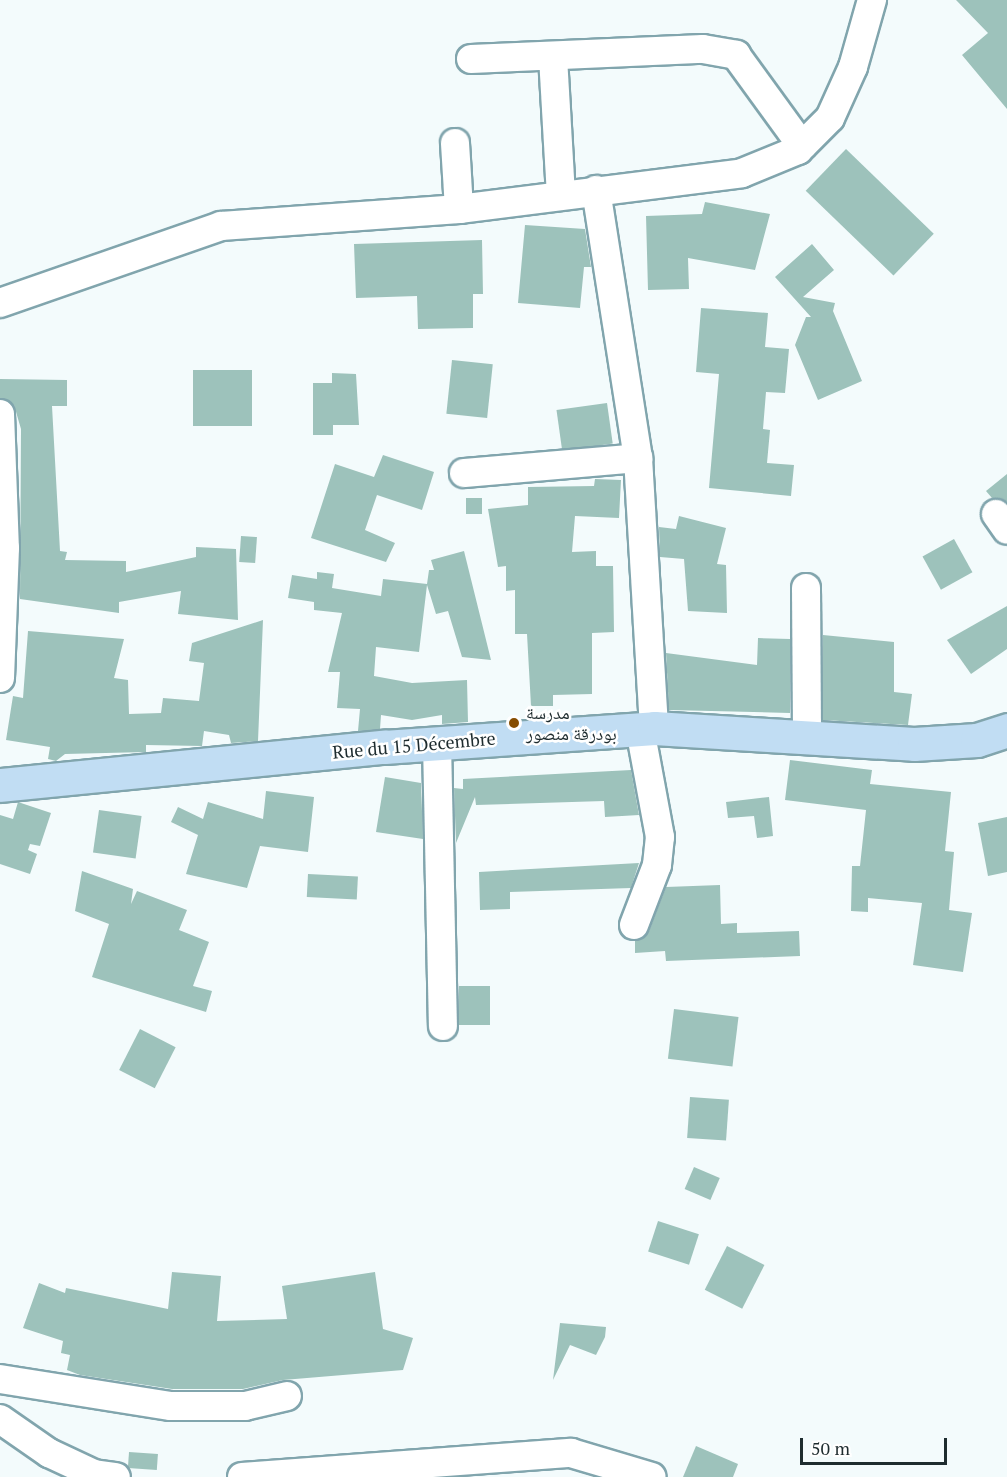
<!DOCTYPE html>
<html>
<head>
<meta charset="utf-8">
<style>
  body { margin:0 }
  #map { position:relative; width:1007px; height:1477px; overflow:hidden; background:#f3fbfc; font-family:"PT Serif","Noto Naskh Arabic",serif }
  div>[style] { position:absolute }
  .building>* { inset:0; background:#9dc2bb; transform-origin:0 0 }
  .roads { filter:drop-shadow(2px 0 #81a5ad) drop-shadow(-2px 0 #81a5ad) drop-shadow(0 2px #81a5ad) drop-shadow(0 -2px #81a5ad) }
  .minor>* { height:28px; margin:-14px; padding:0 14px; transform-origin:14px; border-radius:14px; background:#fff }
  .major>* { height:33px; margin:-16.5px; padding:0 16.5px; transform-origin:16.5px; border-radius:16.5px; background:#c1ddf3 }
  .dots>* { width:16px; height:16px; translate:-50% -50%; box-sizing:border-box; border:3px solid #fff; border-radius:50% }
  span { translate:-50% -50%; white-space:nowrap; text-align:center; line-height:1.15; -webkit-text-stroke:5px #fff; paint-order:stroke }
  .poi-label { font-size:18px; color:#1e2c2f }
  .left { translate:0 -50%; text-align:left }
  .street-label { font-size:18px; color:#1e2c2f }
  .scale { position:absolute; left:800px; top:1438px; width:147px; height:27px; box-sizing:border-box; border:3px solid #1e2c2f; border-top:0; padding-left:8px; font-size:18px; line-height:21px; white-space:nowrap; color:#1e2c2f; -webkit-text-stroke:4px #fff; paint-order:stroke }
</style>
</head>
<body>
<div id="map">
  <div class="building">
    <div style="clip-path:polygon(956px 0,1007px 0,1007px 109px,962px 55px,988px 33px)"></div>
    <div style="left:846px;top:149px;width:122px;height:58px;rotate:44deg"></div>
    <div style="clip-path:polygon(705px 202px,770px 214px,755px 270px,688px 258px,689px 289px,648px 290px,646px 216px,702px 214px)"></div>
    <div style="clip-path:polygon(525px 225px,585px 229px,591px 267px,584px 267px,580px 308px,518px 303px)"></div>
    <div style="clip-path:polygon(482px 240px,483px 294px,473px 294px,473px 328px,418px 329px,417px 296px,356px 298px,354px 244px)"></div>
    <div style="clip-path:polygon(812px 244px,834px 270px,803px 297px,835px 303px,833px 311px,862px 381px,818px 400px,795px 345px,806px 317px,811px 317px,775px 277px)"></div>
    <div style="clip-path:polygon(701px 308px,768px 313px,765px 347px,789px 349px,785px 393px,766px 392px,763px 429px,770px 430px,767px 463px,794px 465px,791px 496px,709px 488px,719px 374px,696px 372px)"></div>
    <div style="left:452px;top:360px;width:41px;height:54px;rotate:6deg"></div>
    <div style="left:252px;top:370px;width:56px;height:59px;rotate:90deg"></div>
    <div style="clip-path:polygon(332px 373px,356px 374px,359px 425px,333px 425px,333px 435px,313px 435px,313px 383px,332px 383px)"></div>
    <div style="clip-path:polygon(0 379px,67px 380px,67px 406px,52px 406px,60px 551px,67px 552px,65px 560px,126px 561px,126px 572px,196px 557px,196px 547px,236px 549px,238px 620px,178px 614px,181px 591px,119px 602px,119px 613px,20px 599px,21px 429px,14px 405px,0 398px)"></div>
    <div style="left:607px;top:403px;width:41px;height:51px;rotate:82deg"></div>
    <div style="clip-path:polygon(383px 455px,434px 472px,422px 510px,377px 495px,365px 530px,395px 543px,386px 562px,311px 538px,335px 464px,374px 477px)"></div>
    <div style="clip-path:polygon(1007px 474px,1007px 502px,992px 498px,986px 491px)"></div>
    <div style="clip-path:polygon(595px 479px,621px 480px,619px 518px,575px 516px,572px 552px,596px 551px,596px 566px,613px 566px,614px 632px,592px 633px,592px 694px,553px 695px,553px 706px,531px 706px,527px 634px,515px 634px,515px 590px,506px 591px,506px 566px,498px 567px,488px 509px,528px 505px,528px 487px,594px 486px)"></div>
    <div style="left:482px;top:498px;width:16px;height:16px;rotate:90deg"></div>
    <div style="clip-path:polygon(679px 516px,726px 528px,717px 564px,726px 565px,727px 613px,688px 611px,684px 559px,660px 557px,659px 527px,676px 529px)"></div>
    <div style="left:241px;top:536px;width:16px;height:26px;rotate:4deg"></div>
    <div style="left:954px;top:539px;width:38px;height:36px;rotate:61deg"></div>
    <div style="clip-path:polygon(464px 551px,491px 660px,462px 657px,448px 611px,436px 614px,427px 585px,419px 652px,376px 647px,374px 676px,412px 683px,467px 680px,468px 722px,442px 724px,442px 715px,412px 720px,381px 715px,380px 729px,358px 731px,360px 709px,337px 708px,340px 672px,328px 672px,342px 613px,314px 610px,314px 602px,288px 598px,292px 575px,317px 579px,317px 572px,334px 574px,332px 588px,381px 596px,383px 579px,427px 584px,429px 570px,434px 570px,431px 560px)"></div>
    <div style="clip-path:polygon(1007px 606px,1007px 649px,971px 674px,947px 640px)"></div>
    <div style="clip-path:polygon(263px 620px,258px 741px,231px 743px,229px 735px,204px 731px,202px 746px,146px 745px,146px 752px,65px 754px,56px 761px,48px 759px,50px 747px,6px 740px,13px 696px,23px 698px,28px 631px,124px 639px,114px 678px,128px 680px,129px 714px,161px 713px,163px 698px,199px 701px,204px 663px,189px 661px,192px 643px)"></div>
    <div style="clip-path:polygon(823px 635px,894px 642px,894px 692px,912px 694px,908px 725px,823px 720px)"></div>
    <div style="clip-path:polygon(758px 638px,790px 639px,790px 713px,669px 710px,666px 653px,757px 665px)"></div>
    <div style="clip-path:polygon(790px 760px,872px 770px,870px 784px,951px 792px,945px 851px,954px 852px,949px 910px,972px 913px,963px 972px,913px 965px,922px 903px,868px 898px,868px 912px,851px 911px,852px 866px,860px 866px,866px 810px,785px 800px)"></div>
    <div style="clip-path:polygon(631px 770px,639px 815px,605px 817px,604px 801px,476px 805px,475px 797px,456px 843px,454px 788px,463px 789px,463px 779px)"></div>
    <div style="clip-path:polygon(385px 777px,421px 783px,423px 839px,376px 832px)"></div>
    <div style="clip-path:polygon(266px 791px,314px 797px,308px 852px,260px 846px,247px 888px,186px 874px,198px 835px,171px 822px,178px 807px,203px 819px,208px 802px,263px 819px)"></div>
    <div style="clip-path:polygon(769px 797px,773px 836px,757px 838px,754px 816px,728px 818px,726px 802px)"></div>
    <div style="clip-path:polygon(18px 802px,51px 813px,40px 846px,30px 844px,28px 850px,37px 854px,30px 874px,0 864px,0 815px,13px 819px)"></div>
    <div style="left:99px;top:810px;width:43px;height:43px;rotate:8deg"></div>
    <div style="clip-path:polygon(1007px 817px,1007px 872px,988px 876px,978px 823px)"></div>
    <div style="clip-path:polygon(639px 863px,631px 888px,510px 892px,510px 909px,480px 910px,479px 872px)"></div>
    <div style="clip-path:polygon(82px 871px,133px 889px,131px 904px,137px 891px,187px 910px,179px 930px,209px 942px,193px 986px,212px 991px,206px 1012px,92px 977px,109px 924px,75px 911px)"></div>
    <div style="left:308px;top:874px;width:50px;height:23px;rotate:3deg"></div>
    <div style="clip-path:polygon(720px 885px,721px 924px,737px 923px,737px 933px,799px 931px,800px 956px,666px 961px,665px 951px,635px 953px,635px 941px,649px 931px,666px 887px)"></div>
    <div style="left:459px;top:986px;width:31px;height:39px"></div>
    <div style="left:674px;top:1009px;width:65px;height:50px;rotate:7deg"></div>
    <div style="left:140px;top:1029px;width:40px;height:46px;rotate:27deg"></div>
    <div style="left:690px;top:1097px;width:39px;height:41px;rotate:4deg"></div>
    <div style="left:694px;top:1167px;width:28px;height:24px;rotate:23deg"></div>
    <div style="left:658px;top:1221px;width:43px;height:32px;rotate:18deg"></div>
    <div style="left:727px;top:1246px;width:42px;height:49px;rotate:27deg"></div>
    <div style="clip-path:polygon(172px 1272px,221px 1276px,217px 1321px,287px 1319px,282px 1286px,375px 1272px,383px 1329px,413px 1338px,403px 1370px,283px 1380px,243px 1389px,172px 1389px,80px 1375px,67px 1370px,70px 1355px,61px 1353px,63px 1341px,23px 1328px,39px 1283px,65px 1293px,66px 1288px,168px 1309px)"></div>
    <div style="clip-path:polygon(560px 1323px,606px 1327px,605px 1337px,596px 1355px,570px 1345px,553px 1380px)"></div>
    <div style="clip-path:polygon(696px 1446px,738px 1464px,733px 1477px,683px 1477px)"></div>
    <div style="left:129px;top:1452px;width:29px;height:16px;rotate:4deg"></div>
  </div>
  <div class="roads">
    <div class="minor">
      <div style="left:553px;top:57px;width:137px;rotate:86.7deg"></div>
      <div style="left:471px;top:59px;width:232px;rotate:-2.5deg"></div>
      <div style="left:703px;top:49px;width:34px;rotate:10deg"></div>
      <div style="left:736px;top:55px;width:112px;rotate:54deg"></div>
      <div style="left:455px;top:143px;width:66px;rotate:86.5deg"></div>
      <div style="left:596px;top:190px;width:271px;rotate:81.1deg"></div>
      <div style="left:638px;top:458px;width:270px;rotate:86.6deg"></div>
      <div style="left:0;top:303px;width:234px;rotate:-19.2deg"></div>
      <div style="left:221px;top:226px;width:239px;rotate:-4.1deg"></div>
      <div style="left:459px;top:209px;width:285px;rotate:-7.2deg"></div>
      <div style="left:742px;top:173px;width:61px;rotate:-22.3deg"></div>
      <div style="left:798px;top:150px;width:45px;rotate:-45deg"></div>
      <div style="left:830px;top:118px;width:56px;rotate:-65.7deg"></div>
      <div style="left:853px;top:67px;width:70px;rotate:-74.2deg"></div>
      <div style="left:0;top:414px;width:134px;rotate:87.9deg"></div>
      <div style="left:5px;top:548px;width:130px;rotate:92.2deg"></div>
      <div style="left:464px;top:473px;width:175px;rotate:-4.9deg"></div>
      <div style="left:996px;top:514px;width:19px;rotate:55deg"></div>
      <div style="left:806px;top:588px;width:147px;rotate:89.6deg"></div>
      <div style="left:437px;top:743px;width:283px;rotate:88.8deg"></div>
      <div style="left:634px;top:925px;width:64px;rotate:-69deg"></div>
      <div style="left:657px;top:865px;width:28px;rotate:-84deg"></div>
      <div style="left:660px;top:837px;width:110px;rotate:-100.5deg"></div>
      <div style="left:0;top:1379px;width:173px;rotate:9deg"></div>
      <div style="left:171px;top:1406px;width:74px"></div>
      <div style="left:245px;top:1406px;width:43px;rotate:-13.4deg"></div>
      <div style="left:0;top:1419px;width:60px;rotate:34.8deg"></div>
      <div style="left:49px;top:1453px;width:50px;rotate:25deg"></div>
      <div style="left:94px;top:1474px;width:22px;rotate:8deg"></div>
      <div style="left:242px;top:1477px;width:330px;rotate:-4.2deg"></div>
      <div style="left:571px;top:1453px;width:84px;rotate:16.5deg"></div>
    </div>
    <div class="major">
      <div style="left:0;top:785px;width:386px;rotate:-5.7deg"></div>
      <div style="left:384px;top:747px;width:271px;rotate:-4deg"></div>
      <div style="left:654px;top:728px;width:260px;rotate:3.5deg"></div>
      <div style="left:914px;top:744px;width:63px;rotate:-3.6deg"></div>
      <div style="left:977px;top:740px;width:32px;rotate:-18deg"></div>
    </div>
  </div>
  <div class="dots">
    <div style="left:514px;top:723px;background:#864d01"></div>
  </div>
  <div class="poi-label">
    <span class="left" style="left:526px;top:723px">مدرسة<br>بودرقة منصور</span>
  </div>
  <div class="street-label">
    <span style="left:414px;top:745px;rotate:-5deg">Rue du 15 Décembre</span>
  </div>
  <div class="scale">50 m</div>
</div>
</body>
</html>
